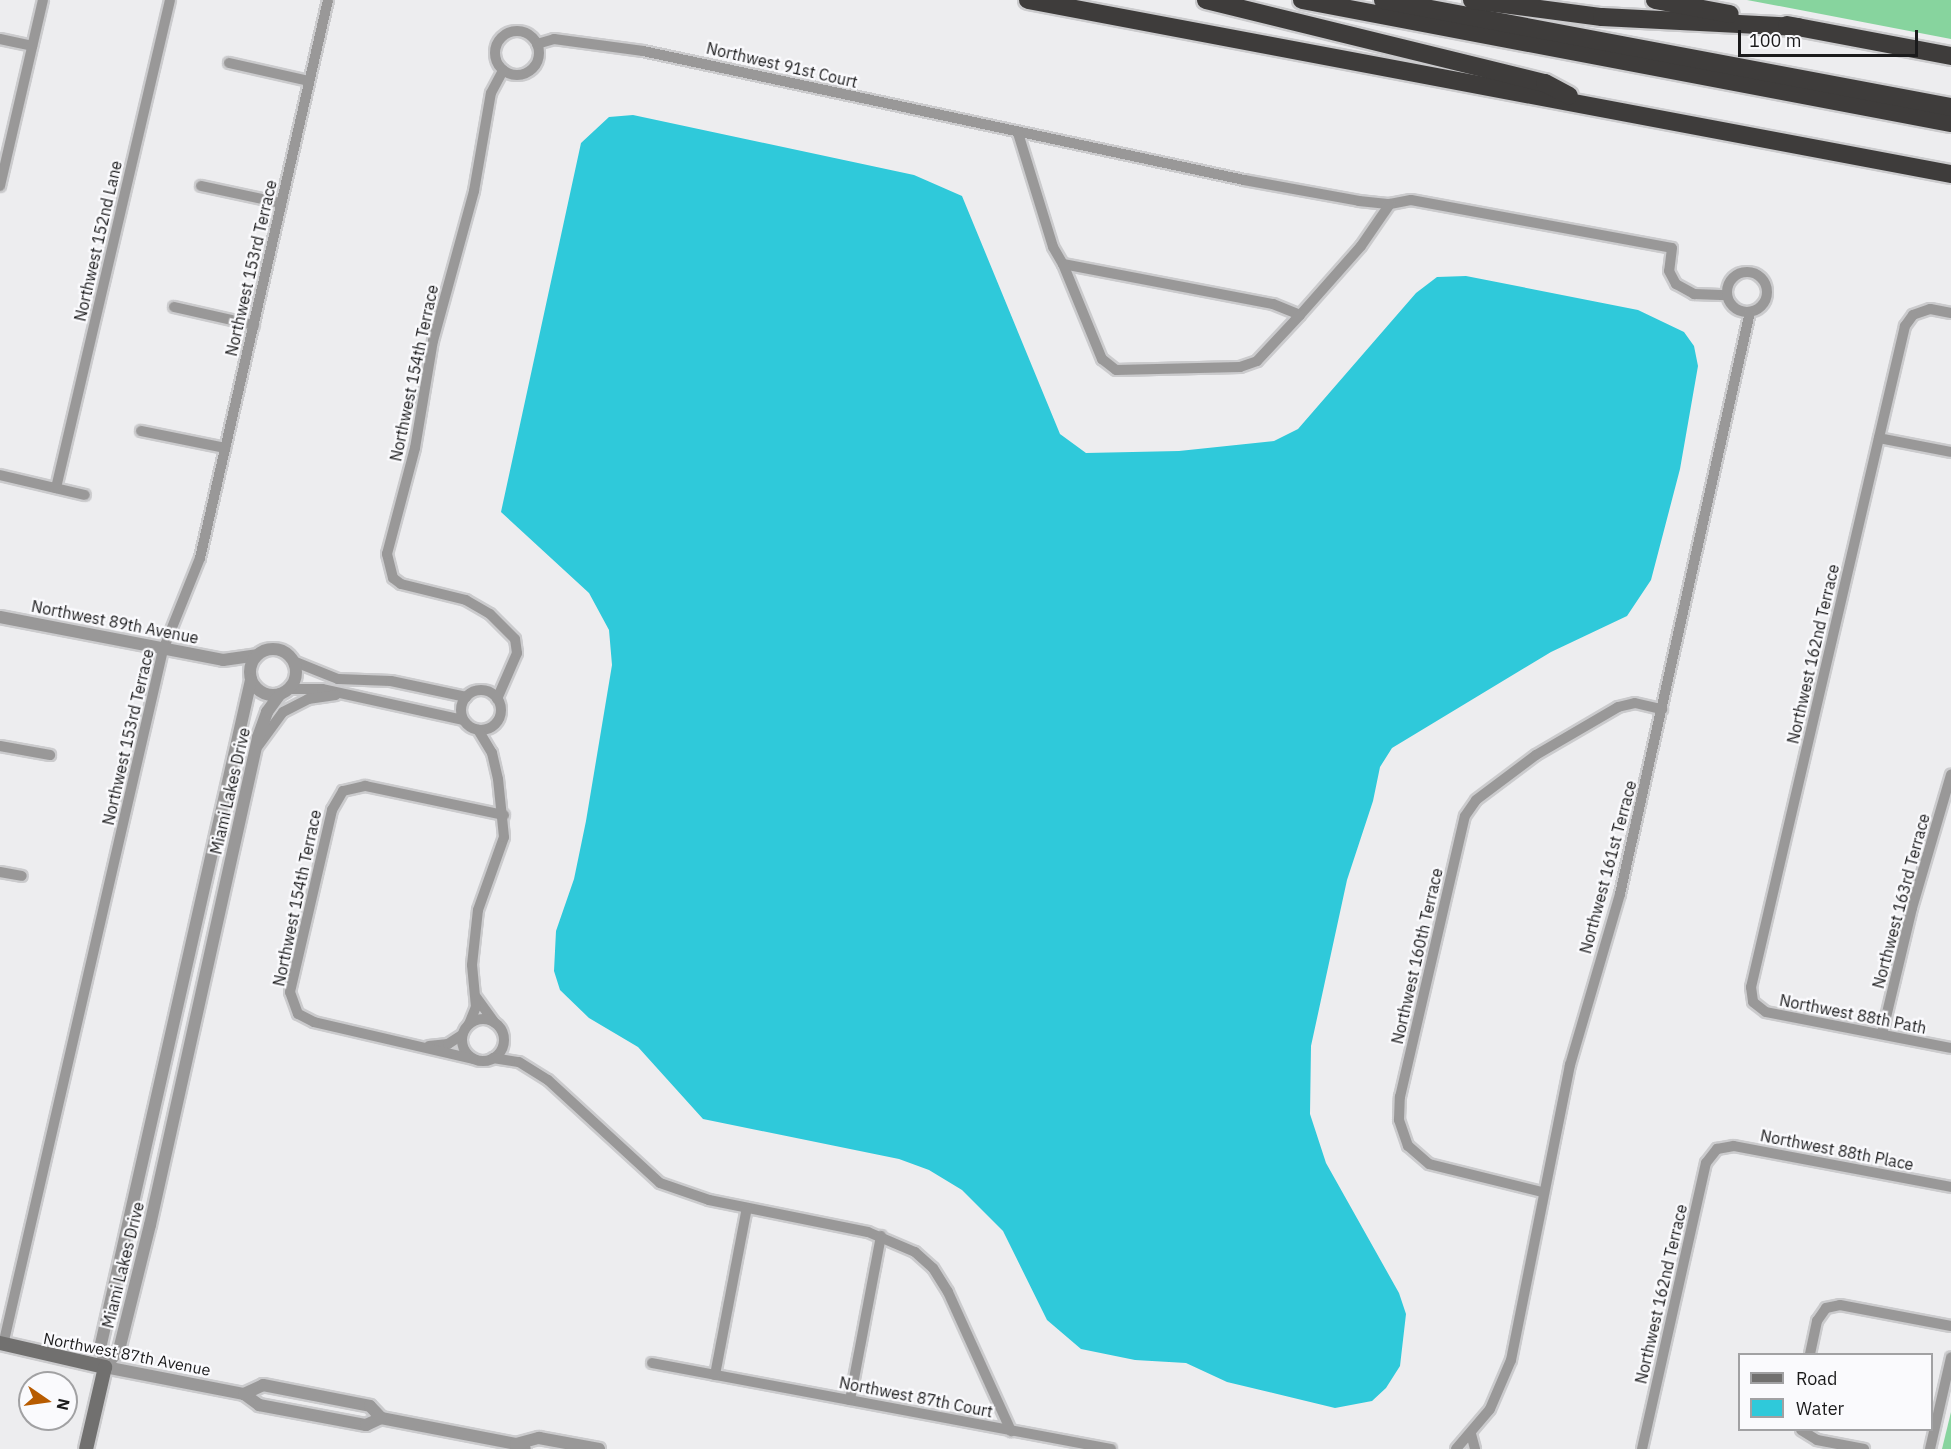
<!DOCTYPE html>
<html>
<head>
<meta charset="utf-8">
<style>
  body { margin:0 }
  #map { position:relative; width:1951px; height:1449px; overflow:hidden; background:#ededef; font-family:"IBM Plex Sans",sans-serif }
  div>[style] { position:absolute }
  .green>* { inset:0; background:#87d49e }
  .water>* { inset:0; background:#2fc9da }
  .roads { filter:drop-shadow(2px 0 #cbcbcd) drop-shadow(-2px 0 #cbcbcd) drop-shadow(0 2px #cbcbcd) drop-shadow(0 -2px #cbcbcd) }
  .minor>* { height:10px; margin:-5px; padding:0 5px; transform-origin:5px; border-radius:5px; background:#999898 }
  .minor>.ring { margin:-5px; padding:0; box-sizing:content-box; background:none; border:10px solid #999898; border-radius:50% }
  .tertiary>* { height:12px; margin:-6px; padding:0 6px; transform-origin:6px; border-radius:6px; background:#999898 }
  .tertiary>.ring { margin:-6px; padding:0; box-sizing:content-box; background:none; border:12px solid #999898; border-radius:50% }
  .secondary>* { height:14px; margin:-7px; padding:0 7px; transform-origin:7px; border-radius:7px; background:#71706f }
  .motorway>* { height:18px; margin:-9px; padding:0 9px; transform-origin:9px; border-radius:9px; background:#3e3c3b }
  span { translate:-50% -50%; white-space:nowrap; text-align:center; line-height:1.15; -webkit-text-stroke:4.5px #fafafd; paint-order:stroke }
  .street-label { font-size:16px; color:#1b1b1c }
  .legend { position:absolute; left:1738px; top:1353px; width:195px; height:78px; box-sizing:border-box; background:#fafafd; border:2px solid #a1a1a3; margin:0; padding:8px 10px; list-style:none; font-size:18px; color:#1b1b1c }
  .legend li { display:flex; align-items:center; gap:12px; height:30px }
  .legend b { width:30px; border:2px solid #a1a1a3 }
  .north { position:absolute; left:18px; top:1371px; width:60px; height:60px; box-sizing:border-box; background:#fafafd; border:2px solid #a1a1a3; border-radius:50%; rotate:103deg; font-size:16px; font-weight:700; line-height:24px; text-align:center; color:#1b1b1c }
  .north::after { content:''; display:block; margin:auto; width:21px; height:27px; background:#b75b00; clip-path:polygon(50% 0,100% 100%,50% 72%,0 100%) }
  .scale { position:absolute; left:1738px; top:30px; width:180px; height:27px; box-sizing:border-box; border:3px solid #1b1b1c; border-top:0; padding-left:8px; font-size:18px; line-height:21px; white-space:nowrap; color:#1b1b1c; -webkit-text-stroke:4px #fafafd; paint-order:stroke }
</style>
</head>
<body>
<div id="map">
  <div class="green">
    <div style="clip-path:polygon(1747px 0,1951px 0,1951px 39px,1821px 14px)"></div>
    <div style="clip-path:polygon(1951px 1412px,1951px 1449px,1942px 1449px)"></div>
  </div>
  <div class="water">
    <div style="clip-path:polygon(633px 115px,914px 175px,962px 196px,1060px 434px,1086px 453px,1179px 451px,1274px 441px,1298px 429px,1416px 293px,1437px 277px,1466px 276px,1638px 310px,1684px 332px,1694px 346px,1698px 366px,1680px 469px,1651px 580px,1627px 616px,1551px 652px,1392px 748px,1380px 767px,1373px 801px,1347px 880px,1311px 1046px,1310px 1114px,1326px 1163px,1399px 1293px,1406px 1314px,1400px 1366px,1386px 1388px,1372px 1401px,1335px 1408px,1227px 1382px,1186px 1363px,1135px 1360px,1081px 1349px,1047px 1320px,1003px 1231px,962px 1190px,929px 1170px,899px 1159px,703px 1119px,638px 1047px,589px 1018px,560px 990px,554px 971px,556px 931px,574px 879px,586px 821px,612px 665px,609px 630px,589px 593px,501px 512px,581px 143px,609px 117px)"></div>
  </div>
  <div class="roads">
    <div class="minor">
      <div class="ring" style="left:495px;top:31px;width:34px;height:34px"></div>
      <div style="left:0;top:39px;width:33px;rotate:12deg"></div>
      <div style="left:537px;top:44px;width:18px;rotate:-16deg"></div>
      <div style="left:554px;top:39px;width:90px;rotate:7.7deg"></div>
      <div style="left:643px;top:51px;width:615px;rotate:12.11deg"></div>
      <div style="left:1244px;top:180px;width:117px;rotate:10.3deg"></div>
      <div style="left:1359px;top:201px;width:31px;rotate:6deg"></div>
      <div style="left:1390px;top:204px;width:21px;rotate:-11deg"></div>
      <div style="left:1411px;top:200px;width:265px;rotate:10.4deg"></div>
      <div style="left:1672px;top:248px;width:23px;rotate:97deg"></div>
      <div style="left:1669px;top:271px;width:15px;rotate:62deg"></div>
      <div style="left:1676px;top:284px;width:21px;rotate:29deg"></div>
      <div style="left:1694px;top:294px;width:33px;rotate:2deg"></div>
      <div style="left:229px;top:63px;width:82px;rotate:12.7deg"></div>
      <div style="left:1018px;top:133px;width:119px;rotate:72.9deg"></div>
      <div style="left:1053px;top:247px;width:20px;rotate:60deg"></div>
      <div style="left:1063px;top:264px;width:214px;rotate:10.8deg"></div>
      <div style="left:1273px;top:304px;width:29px;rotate:22deg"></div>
      <div style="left:1300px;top:315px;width:92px;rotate:-48.5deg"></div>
      <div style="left:1361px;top:246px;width:51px;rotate:-55.4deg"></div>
      <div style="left:0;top:186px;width:191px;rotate:-77deg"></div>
      <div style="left:201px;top:186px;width:82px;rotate:12deg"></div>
      <div style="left:1063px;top:264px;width:103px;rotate:67.7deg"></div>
      <div style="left:1102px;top:359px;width:18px;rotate:38deg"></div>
      <div style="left:1116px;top:370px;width:124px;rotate:-1.4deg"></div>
      <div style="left:1240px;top:367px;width:18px;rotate:-19deg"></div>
      <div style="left:1257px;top:361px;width:63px;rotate:-46.9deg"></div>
      <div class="ring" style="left:1727px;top:272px;width:30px;height:30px"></div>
      <div style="left:174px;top:307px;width:82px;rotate:12.7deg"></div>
      <div style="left:1951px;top:313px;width:21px;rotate:-169deg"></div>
      <div style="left:1930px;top:309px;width:18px;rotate:161deg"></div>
      <div style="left:1913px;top:315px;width:14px;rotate:126deg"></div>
      <div style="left:1905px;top:326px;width:679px;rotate:103.11deg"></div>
      <div style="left:1751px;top:987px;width:15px;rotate:82deg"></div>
      <div style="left:1753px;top:1002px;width:16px;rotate:38deg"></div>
      <div style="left:1766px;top:1012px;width:188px;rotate:11deg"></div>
      <div style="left:141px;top:431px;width:86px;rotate:11.4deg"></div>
      <div style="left:1879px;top:438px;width:73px;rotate:11deg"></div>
      <div style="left:0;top:475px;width:87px;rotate:13.2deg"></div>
      <div style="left:56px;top:488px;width:501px;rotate:-76.85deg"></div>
      <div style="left:293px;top:661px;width:48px;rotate:21.8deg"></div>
      <div style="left:338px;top:679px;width:53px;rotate:2.2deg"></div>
      <div style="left:391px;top:681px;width:77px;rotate:12deg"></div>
      <div style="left:288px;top:689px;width:34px"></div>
      <div style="left:322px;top:689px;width:144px;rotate:12.4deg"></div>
      <div class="ring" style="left:461px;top:690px;width:30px;height:30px"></div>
      <div style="left:497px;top:699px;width:50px;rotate:-66.5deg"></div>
      <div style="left:517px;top:653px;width:14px;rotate:-98deg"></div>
      <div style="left:515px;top:639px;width:35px;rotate:-135deg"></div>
      <div style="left:490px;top:614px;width:28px;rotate:-150deg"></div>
      <div style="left:466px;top:600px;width:67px;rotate:-166.2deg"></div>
      <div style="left:401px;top:584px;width:10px;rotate:-143deg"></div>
      <div style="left:393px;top:578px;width:25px;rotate:-104deg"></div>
      <div style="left:387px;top:554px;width:110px;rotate:-75.2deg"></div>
      <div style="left:415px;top:448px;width:109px;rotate:-80.5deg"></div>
      <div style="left:433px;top:341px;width:156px;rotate:-74.7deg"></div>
      <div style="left:474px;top:191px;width:99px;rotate:-80.2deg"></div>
      <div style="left:491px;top:93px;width:26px;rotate:-62deg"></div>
      <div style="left:0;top:746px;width:51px;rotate:10.2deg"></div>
      <div style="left:258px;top:746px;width:42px;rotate:-53.7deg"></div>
      <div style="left:283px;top:712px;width:28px;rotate:-27deg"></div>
      <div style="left:308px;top:699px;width:28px;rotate:-8deg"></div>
      <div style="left:0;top:872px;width:22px;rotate:10deg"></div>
      <div style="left:476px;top:997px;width:32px;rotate:54deg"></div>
      <div class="ring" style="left:462px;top:1019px;width:32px;height:32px"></div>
      <div style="left:469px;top:1024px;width:18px;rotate:-68deg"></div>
      <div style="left:476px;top:1007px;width:42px;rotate:-95.4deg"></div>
      <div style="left:472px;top:965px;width:55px;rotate:-83.8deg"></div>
      <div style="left:478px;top:910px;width:77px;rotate:-70.4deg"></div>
      <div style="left:504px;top:837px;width:58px;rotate:-95.9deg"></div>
      <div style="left:498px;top:779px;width:27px;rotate:-103deg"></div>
      <div style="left:492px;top:753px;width:27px;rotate:-121deg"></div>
      <div style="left:1882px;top:1034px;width:130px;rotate:-76.6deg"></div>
      <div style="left:1912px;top:908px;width:139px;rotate:-73.7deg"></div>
      <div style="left:429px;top:1046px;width:19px;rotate:-6deg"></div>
      <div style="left:448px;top:1044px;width:17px;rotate:-33deg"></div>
      <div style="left:493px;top:1058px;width:26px;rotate:9deg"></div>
      <div style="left:519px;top:1062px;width:34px;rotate:32deg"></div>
      <div style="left:548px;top:1080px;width:152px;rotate:42.6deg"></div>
      <div style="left:660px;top:1183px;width:52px;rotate:19.1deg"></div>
      <div style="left:709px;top:1200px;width:162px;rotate:11.4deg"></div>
      <div style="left:868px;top:1232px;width:51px;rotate:23.1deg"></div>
      <div style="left:915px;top:1252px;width:24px;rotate:42deg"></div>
      <div style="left:933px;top:1268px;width:28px;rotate:58deg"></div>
      <div style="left:948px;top:1292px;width:153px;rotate:65.6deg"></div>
      <div style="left:473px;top:1059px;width:163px;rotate:-166.9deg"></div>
      <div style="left:314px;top:1022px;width:18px;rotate:-153deg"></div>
      <div style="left:298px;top:1014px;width:23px;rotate:-110deg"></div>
      <div style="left:290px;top:992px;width:187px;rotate:-77deg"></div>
      <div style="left:332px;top:810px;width:22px;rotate:-60deg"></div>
      <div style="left:343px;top:791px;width:23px;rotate:-13deg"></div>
      <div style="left:365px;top:786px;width:142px;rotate:11.8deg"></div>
      <div style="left:1542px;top:1192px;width:116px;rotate:-166.1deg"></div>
      <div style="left:1429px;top:1164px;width:28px;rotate:-139deg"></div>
      <div style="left:1408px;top:1146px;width:28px;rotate:-109deg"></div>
      <div style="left:1399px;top:1120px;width:23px;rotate:-88deg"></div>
      <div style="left:1400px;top:1097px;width:288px;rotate:-77deg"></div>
      <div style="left:1465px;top:816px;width:19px;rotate:-55deg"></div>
      <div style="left:1476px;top:800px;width:75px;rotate:-36.9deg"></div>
      <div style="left:1536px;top:755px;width:95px;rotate:-30.3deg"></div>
      <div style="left:1618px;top:707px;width:17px;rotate:-13deg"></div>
      <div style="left:1635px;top:703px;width:28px;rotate:13deg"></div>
      <div style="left:3px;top:1345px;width:713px;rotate:-77.04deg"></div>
      <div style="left:163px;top:650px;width:99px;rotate:-68.1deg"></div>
      <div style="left:200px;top:558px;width:572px;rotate:-77.08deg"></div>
      <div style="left:1810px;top:1354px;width:34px;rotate:-78deg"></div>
      <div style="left:1817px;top:1321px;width:16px;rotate:-55deg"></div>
      <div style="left:1826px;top:1308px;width:14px;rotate:-12deg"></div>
      <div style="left:1840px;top:1305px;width:113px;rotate:10.7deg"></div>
      <div style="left:652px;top:1363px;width:467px;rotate:10.6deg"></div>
      <div style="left:715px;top:1375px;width:170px;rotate:-79.2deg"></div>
      <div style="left:850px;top:1400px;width:167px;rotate:-79.3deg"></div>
      <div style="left:1801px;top:1430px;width:19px;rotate:32deg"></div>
      <div style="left:1817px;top:1440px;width:48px;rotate:10.8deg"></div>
      <div style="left:1471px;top:1434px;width:16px;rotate:75deg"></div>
      <div style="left:1456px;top:1449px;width:52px;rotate:-49.6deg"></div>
      <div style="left:1490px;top:1409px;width:53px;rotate:-66.8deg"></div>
      <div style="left:1511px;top:1360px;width:301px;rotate:-78.7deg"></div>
      <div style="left:1570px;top:1065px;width:178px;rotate:-73.7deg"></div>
      <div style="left:1620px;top:894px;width:596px;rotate:-77.41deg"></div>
      <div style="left:1642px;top:1449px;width:293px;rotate:-77.4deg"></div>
      <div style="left:1706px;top:1163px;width:18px;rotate:-52deg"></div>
      <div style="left:1717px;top:1149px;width:17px;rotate:-10deg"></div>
      <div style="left:1734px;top:1146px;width:221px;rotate:10.7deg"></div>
      <div style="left:1930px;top:1449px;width:94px;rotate:-77.1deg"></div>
    </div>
    <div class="tertiary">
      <div style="left:0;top:617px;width:227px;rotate:10.9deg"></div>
      <div style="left:223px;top:660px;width:34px;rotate:-8deg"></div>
      <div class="ring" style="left:250px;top:649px;width:34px;height:34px"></div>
      <div style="left:105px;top:1367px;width:23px;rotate:-100deg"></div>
      <div style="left:101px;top:1344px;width:681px;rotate:-77.27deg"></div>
      <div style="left:105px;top:1367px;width:22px;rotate:-51deg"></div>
      <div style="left:119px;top:1350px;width:129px;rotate:-76.1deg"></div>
      <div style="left:150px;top:1225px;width:500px;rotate:-77.5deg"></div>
      <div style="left:258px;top:737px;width:27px;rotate:-70deg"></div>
      <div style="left:267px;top:712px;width:22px;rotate:-54deg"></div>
      <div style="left:105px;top:1367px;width:142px;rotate:11deg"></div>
      <div style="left:244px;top:1394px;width:19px;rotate:36deg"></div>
      <div style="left:259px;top:1405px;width:109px;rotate:10.6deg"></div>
      <div style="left:366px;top:1425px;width:17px;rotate:-25deg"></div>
      <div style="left:381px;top:1418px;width:137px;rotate:10.9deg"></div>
      <div style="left:516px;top:1444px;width:10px;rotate:29deg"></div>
      <div style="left:244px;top:1394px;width:21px;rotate:-25deg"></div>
      <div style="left:263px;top:1385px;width:109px;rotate:11.1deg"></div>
      <div style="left:370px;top:1406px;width:16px;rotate:47deg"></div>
      <div style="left:516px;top:1444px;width:24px;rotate:-15deg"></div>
      <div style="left:539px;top:1438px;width:61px;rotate:10.4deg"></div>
    </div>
    <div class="secondary">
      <div style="left:0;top:1343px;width:108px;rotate:12.9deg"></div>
      <div style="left:105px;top:1367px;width:84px;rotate:103deg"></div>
    </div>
    <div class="motorway">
      <div style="left:1028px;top:0;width:939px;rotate:10.68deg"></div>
      <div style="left:1206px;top:0;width:349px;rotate:13.8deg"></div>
      <div style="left:1545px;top:83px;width:27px;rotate:28deg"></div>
      <div style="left:1302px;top:0;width:661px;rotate:10.73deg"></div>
      <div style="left:1383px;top:0;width:578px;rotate:10.67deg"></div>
      <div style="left:1472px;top:0;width:131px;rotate:7.5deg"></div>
      <div style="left:1602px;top:17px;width:196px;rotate:2.9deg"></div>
      <div style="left:1655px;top:0;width:76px;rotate:10.6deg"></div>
      <div style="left:1787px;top:25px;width:167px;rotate:10.7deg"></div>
    </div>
  </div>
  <div class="street-label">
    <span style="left:782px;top:65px;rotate:13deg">Northwest 91st Court</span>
    <span style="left:98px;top:241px;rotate:-77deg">Northwest 152nd Lane</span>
    <span style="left:251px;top:268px;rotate:-77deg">Northwest 153rd Terrace</span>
    <span style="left:414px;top:373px;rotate:-78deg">Northwest 154th Terrace</span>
    <span style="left:115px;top:622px;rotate:11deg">Northwest 89th Avenue</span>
    <span style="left:1813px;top:654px;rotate:-77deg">Northwest 162nd Terrace</span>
    <span style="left:128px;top:737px;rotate:-77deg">Northwest 153rd Terrace</span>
    <span style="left:230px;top:791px;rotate:-77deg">Miami Lakes Drive</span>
    <span style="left:1608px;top:867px;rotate:-75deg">Northwest 161st Terrace</span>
    <span style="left:297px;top:898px;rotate:-78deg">Northwest 154th Terrace</span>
    <span style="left:1901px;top:901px;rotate:-75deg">Northwest 163rd Terrace</span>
    <span style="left:1417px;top:956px;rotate:-77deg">Northwest 160th Terrace</span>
    <span style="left:1853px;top:1014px;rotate:11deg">Northwest 88th Path</span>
    <span style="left:1837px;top:1150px;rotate:11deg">Northwest 88th Place</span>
    <span style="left:123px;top:1265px;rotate:-76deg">Miami Lakes Drive</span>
    <span style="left:1661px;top:1294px;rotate:-77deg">Northwest 162nd Terrace</span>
    <span style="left:127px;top:1354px;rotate:11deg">Northwest 87th Avenue</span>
    <span style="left:916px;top:1397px;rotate:11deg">Northwest 87th Court</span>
  </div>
  <ul class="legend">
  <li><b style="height:8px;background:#71706f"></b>Road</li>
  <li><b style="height:16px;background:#2fc9da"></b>Water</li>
  </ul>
  <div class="north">N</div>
  <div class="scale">100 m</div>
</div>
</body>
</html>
